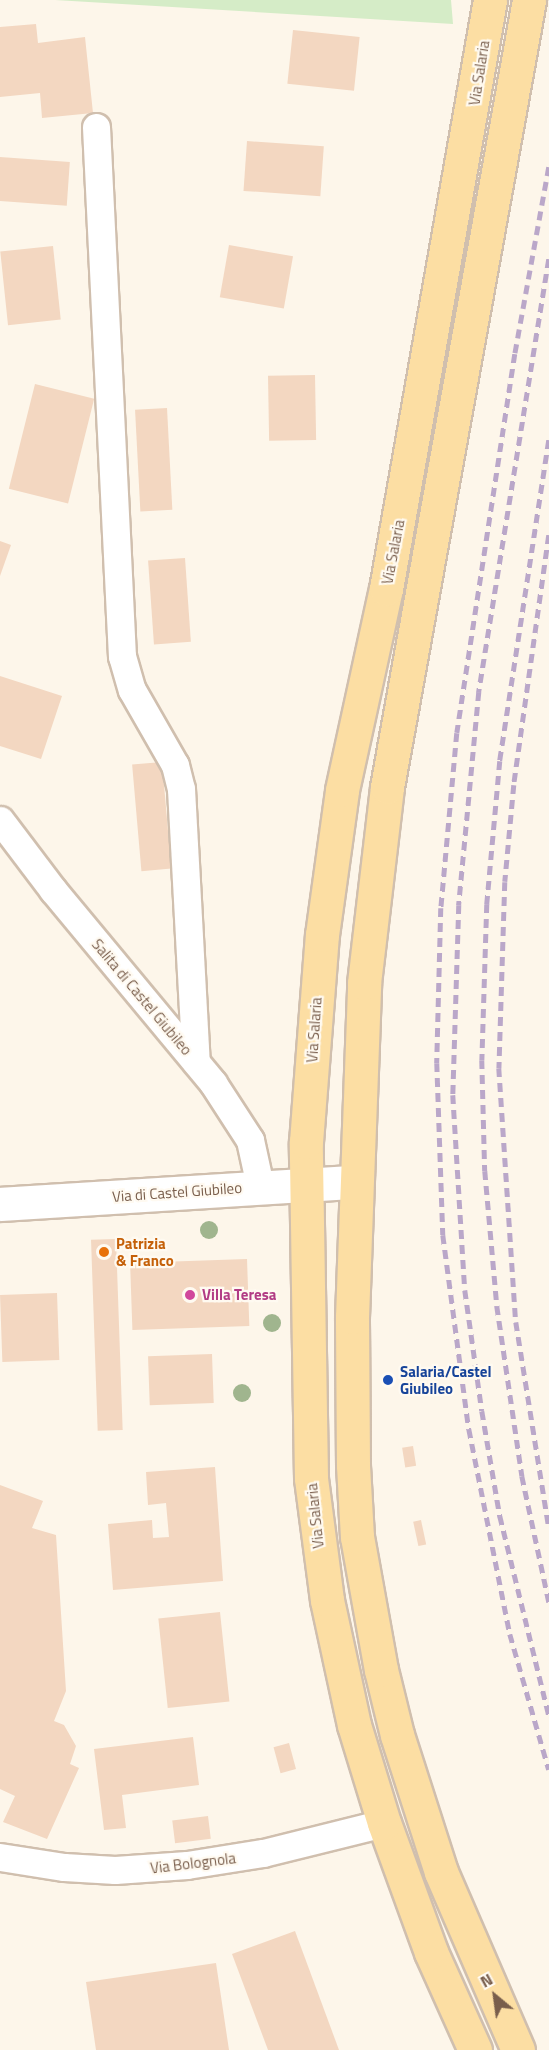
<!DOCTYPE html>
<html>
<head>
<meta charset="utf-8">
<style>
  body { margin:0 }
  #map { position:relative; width:549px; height:2050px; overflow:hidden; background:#fdf6ea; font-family:"Titillium Web",sans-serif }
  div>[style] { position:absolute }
  .green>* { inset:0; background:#d5ecc7 }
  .building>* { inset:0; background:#f3d7c1; transform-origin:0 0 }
  .roads { filter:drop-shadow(2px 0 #d0bfae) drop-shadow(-2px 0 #d0bfae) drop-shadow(0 2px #d0bfae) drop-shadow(0 -2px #d0bfae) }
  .minor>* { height:27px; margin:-13.5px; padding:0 13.5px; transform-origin:13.5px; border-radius:13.5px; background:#fff }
  .tertiary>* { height:33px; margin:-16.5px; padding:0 16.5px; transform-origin:16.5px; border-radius:16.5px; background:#fff }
  .primary>* { height:33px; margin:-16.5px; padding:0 16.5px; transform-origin:16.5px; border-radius:16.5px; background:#fcdea3 }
  .rail>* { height:4.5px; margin-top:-2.25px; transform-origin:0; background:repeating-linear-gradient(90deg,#baa7c9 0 9px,transparent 0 15px) }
  .trees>* { width:18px; height:18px; margin:-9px; border-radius:50%; background:#a0b58e }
  .dots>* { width:16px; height:16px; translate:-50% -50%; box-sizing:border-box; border:3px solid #fffaf1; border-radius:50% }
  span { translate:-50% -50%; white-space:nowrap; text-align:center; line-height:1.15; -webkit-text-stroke:4.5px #fffaf1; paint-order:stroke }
  .street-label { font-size:15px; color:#795e4c }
  .food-label { font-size:15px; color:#c56008; font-weight:700 }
  .left { translate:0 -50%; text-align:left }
  .hotel-label { font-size:15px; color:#b23c85; font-weight:700 }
  .transit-label { font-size:15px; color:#164399; font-weight:700 }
  .north { position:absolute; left:465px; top:1966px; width:60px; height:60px; -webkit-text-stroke:4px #fffaf1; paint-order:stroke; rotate:331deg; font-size:16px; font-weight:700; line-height:24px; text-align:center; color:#795e4c }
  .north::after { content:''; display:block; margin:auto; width:21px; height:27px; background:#795e4c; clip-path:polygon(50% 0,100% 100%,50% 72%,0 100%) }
</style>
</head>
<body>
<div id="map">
  <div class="green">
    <div style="clip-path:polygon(55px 0,451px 0,453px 24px)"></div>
  </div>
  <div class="building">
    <div style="clip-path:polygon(36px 24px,38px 43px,85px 37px,93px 113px,42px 118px,40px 93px,0 97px,0 27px)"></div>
    <div style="left:293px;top:30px;width:67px;height:54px;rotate:6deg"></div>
    <div style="left:247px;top:141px;width:77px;height:50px;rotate:4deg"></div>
    <div style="left:0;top:157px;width:70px;height:44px;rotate:4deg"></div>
    <div style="left:229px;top:245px;width:65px;height:53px;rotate:10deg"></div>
    <div style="left:53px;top:246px;width:74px;height:53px;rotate:84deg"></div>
    <div style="left:315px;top:375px;width:65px;height:47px;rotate:89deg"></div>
    <div style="left:35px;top:384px;width:61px;height:108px;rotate:14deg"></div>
    <div style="left:167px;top:408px;width:102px;height:32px;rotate:87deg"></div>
    <div style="clip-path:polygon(0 541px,11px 545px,0 576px)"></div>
    <div style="left:185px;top:558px;width:84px;height:37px;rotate:86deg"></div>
    <div style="clip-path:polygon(0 676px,62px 696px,41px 759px,0 746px)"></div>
    <div style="left:162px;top:762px;width:107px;height:30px;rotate:85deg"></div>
    <div style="left:116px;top:1239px;width:191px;height:25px;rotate:88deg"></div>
    <div style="left:247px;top:1259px;width:67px;height:117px;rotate:88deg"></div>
    <div style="left:57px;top:1293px;width:67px;height:57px;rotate:88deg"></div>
    <div style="left:212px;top:1354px;width:49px;height:64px;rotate:88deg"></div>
    <div style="left:413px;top:1446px;width:20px;height:11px;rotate:81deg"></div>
    <div style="clip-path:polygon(215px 1467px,223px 1581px,113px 1590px,108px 1524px,152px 1520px,153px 1538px,169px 1537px,166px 1503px,148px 1505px,146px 1472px)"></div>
    <div style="clip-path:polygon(0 1485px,43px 1501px,32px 1528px,56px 1535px,66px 1691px,54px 1721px,64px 1725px,76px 1746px,70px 1764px,79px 1768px,47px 1839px,3px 1822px,15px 1796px,0 1789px)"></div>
    <div style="left:421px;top:1520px;width:25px;height:8px;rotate:78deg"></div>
    <div style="left:220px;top:1612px;width:90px;height:62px;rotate:84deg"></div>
    <div style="clip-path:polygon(193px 1737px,199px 1785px,122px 1795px,126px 1828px,104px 1830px,94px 1749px)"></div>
    <div style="left:289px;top:1743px;width:27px;height:16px;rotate:75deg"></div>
    <div style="left:208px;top:1816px;width:23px;height:36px;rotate:83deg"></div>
    <div style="clip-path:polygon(295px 1931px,339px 2050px,268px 2050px,232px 1954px)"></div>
    <div style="clip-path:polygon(216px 1963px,229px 2050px,96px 2050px,86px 1982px)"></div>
  </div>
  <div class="roads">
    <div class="minor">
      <div style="left:96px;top:127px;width:530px;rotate:87.19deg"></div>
      <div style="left:122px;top:656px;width:35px;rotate:74deg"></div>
      <div style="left:132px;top:690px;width:86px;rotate:60.2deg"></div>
      <div style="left:175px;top:765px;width:25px;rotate:76deg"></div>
      <div style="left:181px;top:789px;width:273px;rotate:86.9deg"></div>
      <div style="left:0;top:820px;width:88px;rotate:52.9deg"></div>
      <div style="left:53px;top:890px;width:251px;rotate:50.3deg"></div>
      <div style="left:213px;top:1083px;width:68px;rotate:57deg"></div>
      <div style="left:250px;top:1140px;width:47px;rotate:77.7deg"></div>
      <div style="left:0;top:1857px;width:65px;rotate:8.9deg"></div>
      <div style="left:64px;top:1867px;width:51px;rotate:3.4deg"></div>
      <div style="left:115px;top:1870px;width:72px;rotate:-4deg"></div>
      <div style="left:187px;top:1865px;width:77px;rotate:-9deg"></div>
      <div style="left:263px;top:1853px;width:125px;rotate:-13.9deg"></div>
    </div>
    <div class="tertiary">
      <div style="left:0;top:1204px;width:355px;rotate:-3.6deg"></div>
    </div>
    <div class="primary">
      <div style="left:475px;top:2050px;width:107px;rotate:-114.2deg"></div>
      <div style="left:431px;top:1952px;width:137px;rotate:-110deg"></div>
      <div style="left:384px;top:1823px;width:102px;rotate:-107deg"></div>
      <div style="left:354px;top:1725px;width:128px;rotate:-102.2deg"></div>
      <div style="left:327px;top:1600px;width:123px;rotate:-97.5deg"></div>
      <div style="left:311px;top:1478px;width:336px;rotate:-90.9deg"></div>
      <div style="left:306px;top:1142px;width:208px;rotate:-85.6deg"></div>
      <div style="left:322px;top:935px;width:146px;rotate:-82.1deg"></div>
      <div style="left:342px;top:790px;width:206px;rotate:-77.7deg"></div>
      <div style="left:386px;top:589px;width:598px;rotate:-79.99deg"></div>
      <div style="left:518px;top:2050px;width:194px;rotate:-113.4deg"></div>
      <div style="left:441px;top:1872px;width:144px;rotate:-107.8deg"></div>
      <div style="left:397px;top:1735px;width:67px;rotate:-103.8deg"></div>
      <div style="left:381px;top:1670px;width:135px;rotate:-100.2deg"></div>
      <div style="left:357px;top:1537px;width:72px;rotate:-93.2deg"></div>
      <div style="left:353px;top:1465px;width:148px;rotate:-90.4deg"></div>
      <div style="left:352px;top:1317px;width:334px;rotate:-87.9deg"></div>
      <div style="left:364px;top:983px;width:197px;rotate:-83.3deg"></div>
      <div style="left:387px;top:787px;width:800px;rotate:-79.77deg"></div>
    </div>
  </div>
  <div class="rail">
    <div style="left:549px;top:167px;width:190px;rotate:100.3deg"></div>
    <div style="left:515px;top:354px;width:383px;rotate:98.7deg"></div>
    <div style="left:457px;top:733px;width:176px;rotate:95.2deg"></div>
    <div style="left:441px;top:908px;width:155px;rotate:91.5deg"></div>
    <div style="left:437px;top:1063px;width:172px;rotate:88deg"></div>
    <div style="left:443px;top:1235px;width:196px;rotate:82.4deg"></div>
    <div style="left:469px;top:1429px;width:209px;rotate:78.7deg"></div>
    <div style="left:510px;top:1634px;width:141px;rotate:74deg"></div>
    <div style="left:549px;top:259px;width:439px;rotate:99.2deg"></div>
    <div style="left:479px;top:692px;width:214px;rotate:95.4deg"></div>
    <div style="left:459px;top:905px;width:190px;rotate:91.8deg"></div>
    <div style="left:453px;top:1095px;width:195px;rotate:86.5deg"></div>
    <div style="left:465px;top:1290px;width:122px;rotate:82deg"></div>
    <div style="left:482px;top:1411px;width:107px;rotate:80.3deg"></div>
    <div style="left:500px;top:1516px;width:206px;rotate:76.2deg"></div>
    <div style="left:549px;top:440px;width:325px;rotate:98.7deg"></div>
    <div style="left:500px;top:761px;width:144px;rotate:95.2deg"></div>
    <div style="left:487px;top:904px;width:156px;rotate:91.8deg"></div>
    <div style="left:482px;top:1060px;width:111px;rotate:88.5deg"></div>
    <div style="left:485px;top:1171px;width:136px;rotate:84.9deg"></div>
    <div style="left:497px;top:1306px;width:172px;rotate:81.6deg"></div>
    <div style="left:522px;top:1476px;width:129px;rotate:77.9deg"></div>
    <div style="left:549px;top:535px;width:252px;rotate:98deg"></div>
    <div style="left:514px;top:785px;width:97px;rotate:95.3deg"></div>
    <div style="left:505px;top:882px;width:186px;rotate:91.8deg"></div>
    <div style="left:499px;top:1068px;width:255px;rotate:86.2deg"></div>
    <div style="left:516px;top:1322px;width:208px;rotate:80.9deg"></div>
  </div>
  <div class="trees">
    <div style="left:209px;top:1230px"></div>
    <div style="left:272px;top:1323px"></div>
    <div style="left:242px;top:1393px"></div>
  </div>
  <div class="dots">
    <div style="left:104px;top:1252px;background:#e8710a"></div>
    <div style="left:190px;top:1295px;background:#d1479c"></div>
    <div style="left:388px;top:1380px;background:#1a4fb4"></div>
  </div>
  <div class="street-label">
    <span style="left:479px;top:73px;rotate:-81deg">Via Salaria</span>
    <span style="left:393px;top:552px;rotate:-79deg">Via Salaria</span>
    <span style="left:142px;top:997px;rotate:50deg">Salita di Castel Giubileo</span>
    <span style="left:314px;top:1030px;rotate:-86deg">Via Salaria</span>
    <span style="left:177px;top:1192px;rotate:-4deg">Via di Castel Giubileo</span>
    <span style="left:315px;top:1516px;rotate:-96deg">Via Salaria</span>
    <span style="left:193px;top:1863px;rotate:-7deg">Via Bolognola</span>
  </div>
  <div class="food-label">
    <span class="left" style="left:116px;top:1252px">Patrizia<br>&amp; Franco</span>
  </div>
  <div class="hotel-label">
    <span class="left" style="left:202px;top:1295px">Villa Teresa</span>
  </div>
  <div class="transit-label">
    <span class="left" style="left:400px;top:1380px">Salaria/Castel<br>Giubileo</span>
  </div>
  <div class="north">N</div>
</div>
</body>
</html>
